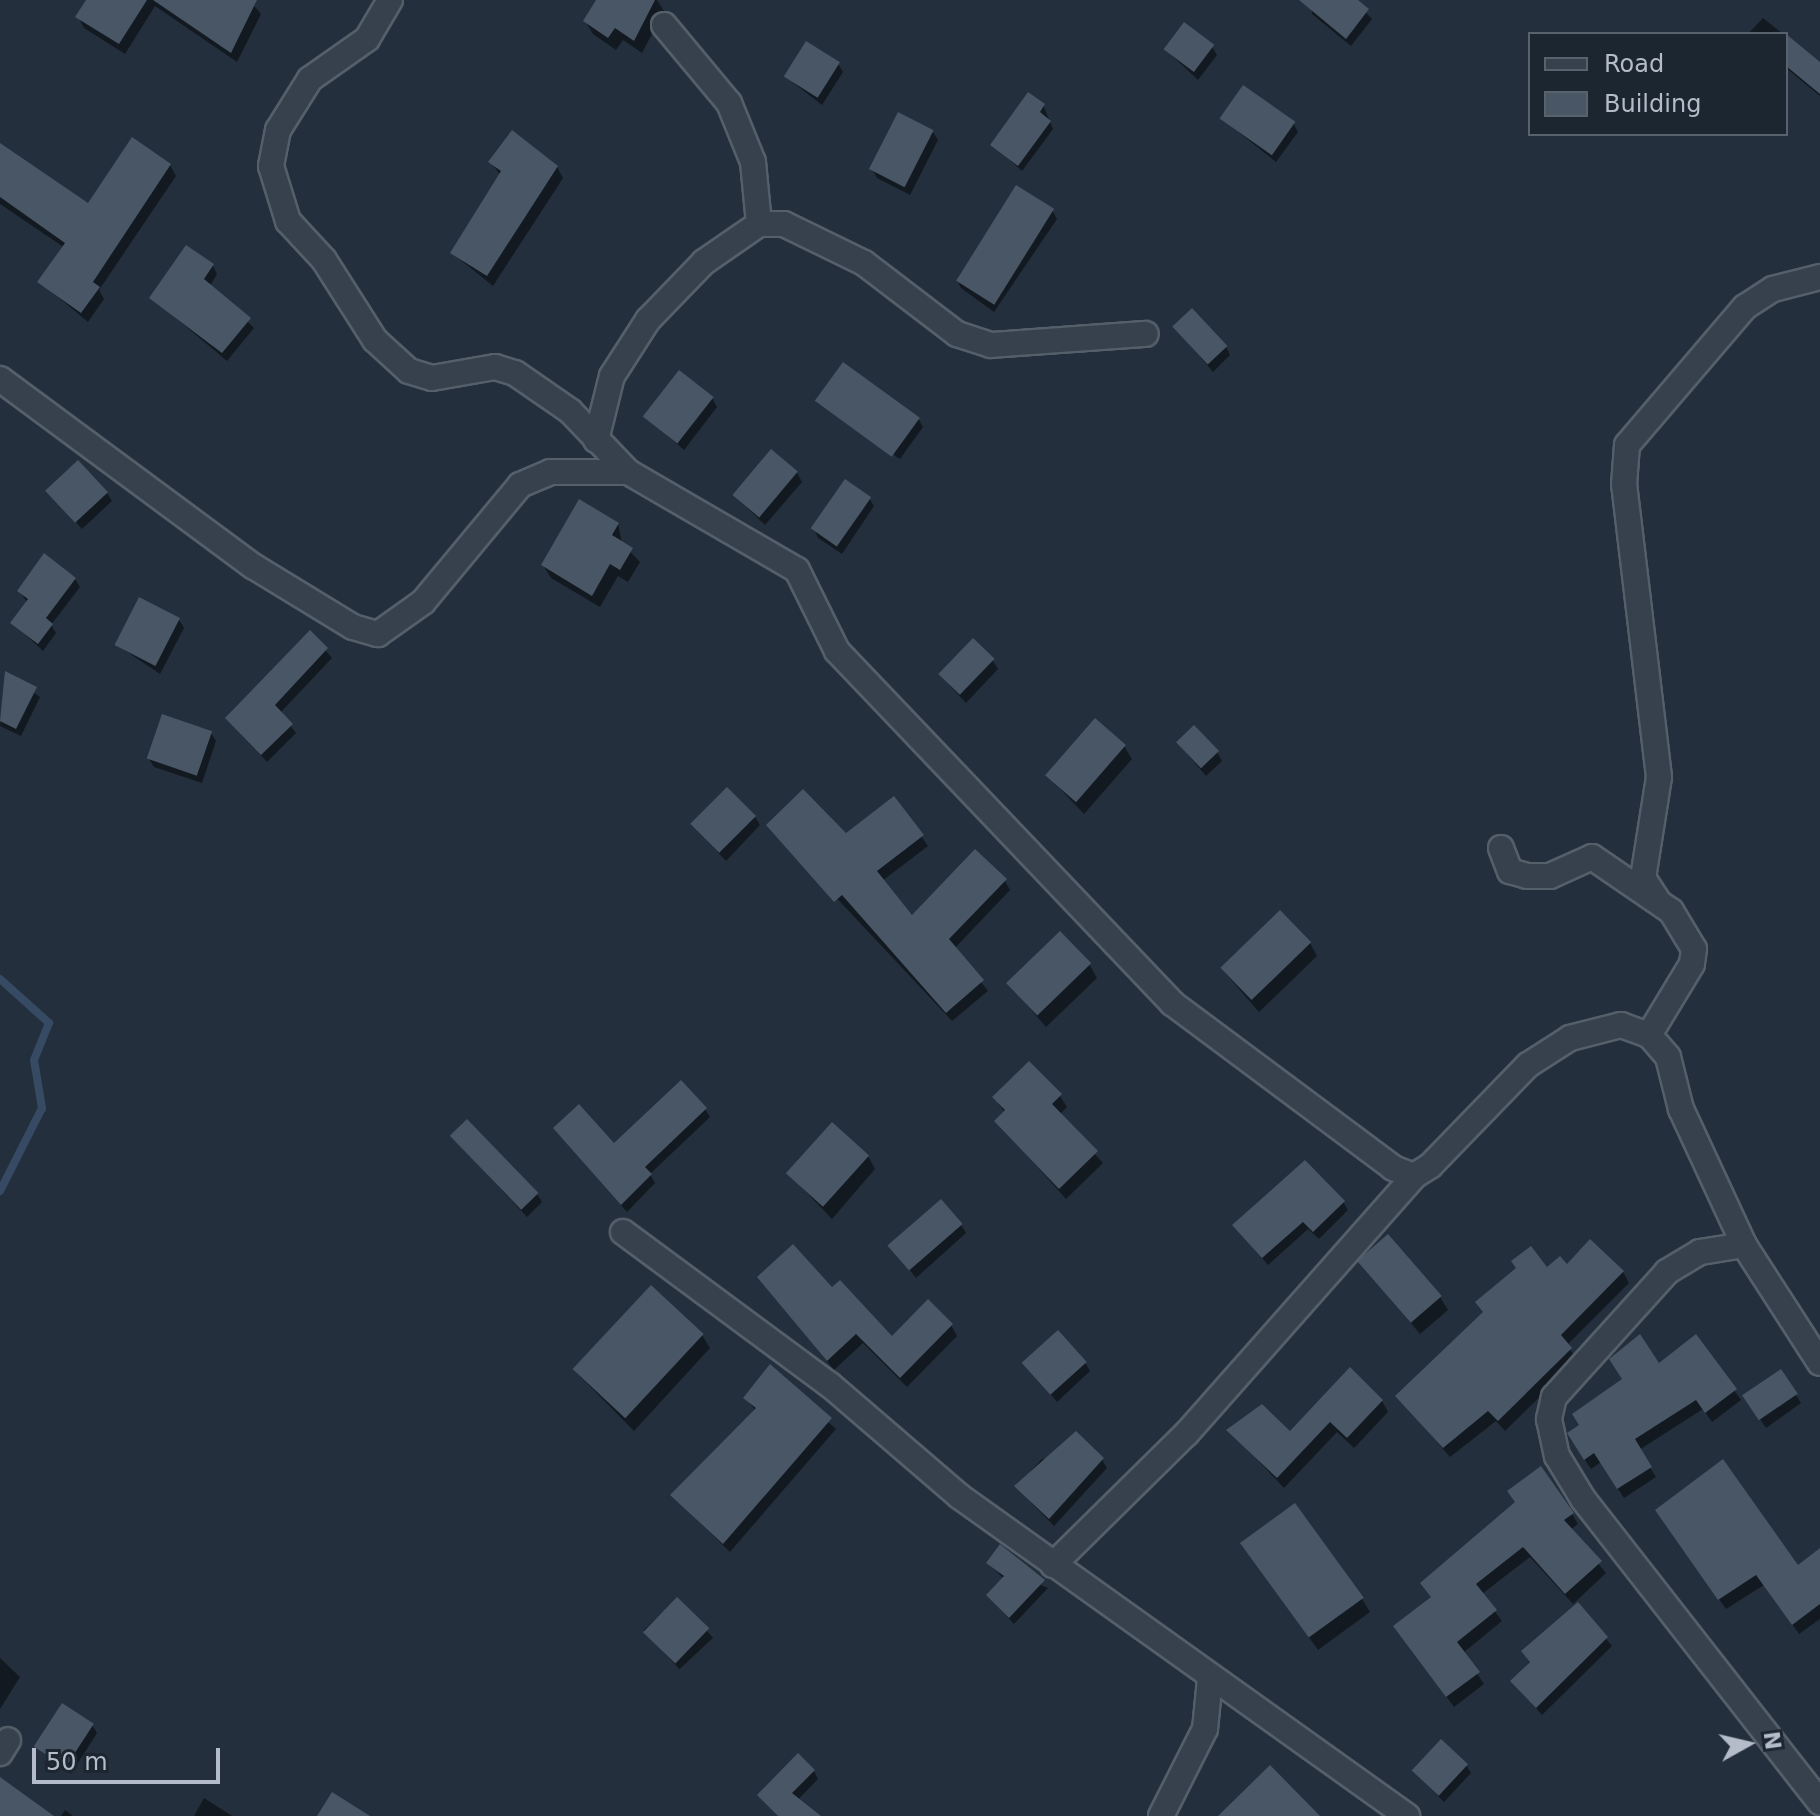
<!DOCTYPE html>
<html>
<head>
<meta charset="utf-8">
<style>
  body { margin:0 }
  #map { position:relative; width:1820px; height:1816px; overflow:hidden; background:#232f3c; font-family:"DejaVu Sans",sans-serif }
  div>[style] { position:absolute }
  .shadow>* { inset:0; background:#0007; transform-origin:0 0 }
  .stream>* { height:8px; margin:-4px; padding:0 4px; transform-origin:4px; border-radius:4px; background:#364b63 }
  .building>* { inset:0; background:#495665; transform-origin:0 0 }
  .roads { filter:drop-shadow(2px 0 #555f6a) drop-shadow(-2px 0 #555f6a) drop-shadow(0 2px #555f6a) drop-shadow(0 -2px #555f6a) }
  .street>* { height:24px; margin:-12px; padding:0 12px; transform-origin:12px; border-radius:12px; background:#37414d }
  span { translate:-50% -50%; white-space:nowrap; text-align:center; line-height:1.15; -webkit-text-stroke:7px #1c2631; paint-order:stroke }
  .legend { position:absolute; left:1528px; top:32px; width:260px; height:104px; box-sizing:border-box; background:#1c2631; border:2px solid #58626d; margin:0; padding:10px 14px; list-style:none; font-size:24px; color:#b3bcc8 }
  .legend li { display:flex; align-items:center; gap:16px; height:40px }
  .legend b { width:40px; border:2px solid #58626d }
  .north { position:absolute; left:1708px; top:1704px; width:80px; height:80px; -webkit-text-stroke:6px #1c2631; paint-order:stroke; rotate:82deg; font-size:22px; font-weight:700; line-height:32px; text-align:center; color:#b3bcc8 }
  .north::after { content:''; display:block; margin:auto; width:28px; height:36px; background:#b3bcc8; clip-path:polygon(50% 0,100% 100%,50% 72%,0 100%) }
  .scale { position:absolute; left:32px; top:1748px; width:188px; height:36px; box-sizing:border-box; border:4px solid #b3bcc8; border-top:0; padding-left:10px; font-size:24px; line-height:28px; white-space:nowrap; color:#b3bcc8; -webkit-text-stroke:6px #1c2631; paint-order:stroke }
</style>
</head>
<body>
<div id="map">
  <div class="shadow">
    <div style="clip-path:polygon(88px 0,249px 0,261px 14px,237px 62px,155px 6px,125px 54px,84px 28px,78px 17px)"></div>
    <div style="clip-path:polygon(599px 0,657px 0,664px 11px,642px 53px,623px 40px,616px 50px,593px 34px,585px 21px)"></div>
    <div style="clip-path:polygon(1311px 0,1354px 0,1372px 19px,1351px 46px,1312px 14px)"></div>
    <div style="clip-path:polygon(1763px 18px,1783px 34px,1748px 34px)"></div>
    <div style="clip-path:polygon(1786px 37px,1820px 65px,1820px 96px,1786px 68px)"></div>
    <div style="clip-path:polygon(1212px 47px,1217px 55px,1198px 80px,1165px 49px)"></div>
    <div style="clip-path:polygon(838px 64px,843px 72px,822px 105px,786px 77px)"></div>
    <div style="clip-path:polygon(1043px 105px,1053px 129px,1022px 171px,993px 145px)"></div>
    <div style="clip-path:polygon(1222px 119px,1293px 123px,1298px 132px,1276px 162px)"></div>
    <div style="clip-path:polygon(933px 132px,938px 140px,910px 195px,877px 178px,872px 169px)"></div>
    <div style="clip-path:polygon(0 147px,88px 206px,170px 165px,176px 176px,99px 290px,104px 299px,88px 322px,40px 282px,65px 248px,0 204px)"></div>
    <div style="clip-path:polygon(491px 162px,557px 167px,563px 178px,493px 286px,452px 253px,500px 175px)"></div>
    <div style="clip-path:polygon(1052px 210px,1057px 219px,994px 312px,961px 288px,957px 280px)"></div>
    <div style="clip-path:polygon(213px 266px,217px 274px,210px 286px,254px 328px,227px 361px,152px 298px)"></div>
    <div style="clip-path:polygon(1175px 327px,1226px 347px,1230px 355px,1213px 372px)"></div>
    <div style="clip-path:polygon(712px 398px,717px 407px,684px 450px,646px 417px)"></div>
    <div style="clip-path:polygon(816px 400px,918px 418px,923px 427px,900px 459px)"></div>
    <div style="clip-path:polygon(797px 473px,802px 482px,765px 525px,735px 496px)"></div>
    <div style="clip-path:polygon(49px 491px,107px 493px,112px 501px,82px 529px)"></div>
    <div style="clip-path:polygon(869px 498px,874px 506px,842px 554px,818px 538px,814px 529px)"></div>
    <div style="clip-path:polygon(618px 524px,622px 543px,640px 562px,628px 582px,618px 576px,600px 607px,551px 578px,543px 565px)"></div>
    <div style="clip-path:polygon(75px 579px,80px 587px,51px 625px,56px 633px,43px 651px,13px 623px,28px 603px,19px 591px)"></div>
    <div style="clip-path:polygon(179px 620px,184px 628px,160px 674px,117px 645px)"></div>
    <div style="clip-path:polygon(310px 633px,332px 658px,280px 713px,296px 733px,267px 762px,228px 718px)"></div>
    <div style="clip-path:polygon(993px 661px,998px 669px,966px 703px,940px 675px)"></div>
    <div style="clip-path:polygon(6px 674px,40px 697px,21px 736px,0 726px)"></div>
    <div style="clip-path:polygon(211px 733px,216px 741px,202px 783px,154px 767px,149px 759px)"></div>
    <div style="clip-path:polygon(1178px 743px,1217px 752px,1222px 761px,1206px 776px)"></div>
    <div style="clip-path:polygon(1124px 746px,1132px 759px,1084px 814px,1047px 775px)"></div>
    <div style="clip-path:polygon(894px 798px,928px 846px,882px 881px,912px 918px,1005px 881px,1010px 890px,954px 949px,988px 991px,952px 1021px,769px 826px,846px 835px)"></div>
    <div style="clip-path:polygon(755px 817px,760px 825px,726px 861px,693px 825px)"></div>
    <div style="clip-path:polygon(1310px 943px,1317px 956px,1259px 1012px,1222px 969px)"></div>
    <div style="clip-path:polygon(1089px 964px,1097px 978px,1046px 1027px,1009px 984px)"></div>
    <div style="clip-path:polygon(1029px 1063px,1060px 1096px,1067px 1107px,1059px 1115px,1103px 1163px,1066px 1199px,997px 1121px,1005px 1113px,994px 1097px)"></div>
    <div style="clip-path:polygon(705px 1109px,710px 1117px,650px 1174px,655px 1183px,627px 1212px,561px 1136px,614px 1146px)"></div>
    <div style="clip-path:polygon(452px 1136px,537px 1194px,542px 1202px,527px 1217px)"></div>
    <div style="clip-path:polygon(868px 1156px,875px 1169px,832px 1219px,789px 1174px)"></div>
    <div style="clip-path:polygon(1343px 1202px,1348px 1210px,1319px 1239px,1308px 1229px,1268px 1265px,1235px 1225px)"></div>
    <div style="clip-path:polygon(961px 1225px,966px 1233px,916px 1278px,891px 1246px)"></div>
    <div style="clip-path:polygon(1361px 1262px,1440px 1297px,1448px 1310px,1420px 1334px)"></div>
    <div style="clip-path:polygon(1566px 1267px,1623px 1272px,1629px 1283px,1567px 1345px,1577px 1360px,1505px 1431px,1496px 1421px,1450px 1457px,1398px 1396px,1484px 1314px,1478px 1303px)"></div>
    <div style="clip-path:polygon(759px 1277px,832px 1290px,892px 1339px,951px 1325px,957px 1336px,907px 1387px,863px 1343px,834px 1370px)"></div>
    <div style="clip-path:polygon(702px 1335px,710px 1348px,634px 1431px,575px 1371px)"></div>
    <div style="clip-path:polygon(1639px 1336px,1658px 1365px,1696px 1337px,1741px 1400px,1712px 1422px,1703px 1409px,1639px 1450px,1656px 1477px,1624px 1498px,1601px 1462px,1591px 1469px,1571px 1439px,1625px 1380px,1611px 1359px)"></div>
    <div style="clip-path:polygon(1025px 1363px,1085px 1363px,1090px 1371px,1057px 1402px)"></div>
    <div style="clip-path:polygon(1781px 1372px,1801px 1403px,1766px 1428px,1750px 1405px)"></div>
    <div style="clip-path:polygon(794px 1392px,836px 1429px,730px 1552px,672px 1495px,756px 1411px,746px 1398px)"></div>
    <div style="clip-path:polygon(1382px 1401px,1388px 1412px,1354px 1448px,1337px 1432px,1284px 1488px,1229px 1430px,1290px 1434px)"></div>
    <div style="clip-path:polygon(1042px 1459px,1102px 1460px,1107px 1468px,1054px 1526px,1016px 1487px)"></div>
    <div style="clip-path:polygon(1572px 1514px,1578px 1524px,1570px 1530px,1606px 1573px,1573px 1604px,1530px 1557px,1482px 1594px,1502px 1621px,1463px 1653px,1484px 1684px,1454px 1707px,1395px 1626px)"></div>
    <div style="clip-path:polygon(1664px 1521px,1798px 1567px,1820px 1550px,1820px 1619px,1799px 1634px,1764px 1585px,1726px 1609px)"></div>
    <div style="clip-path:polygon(1242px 1544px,1362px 1599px,1370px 1612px,1318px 1650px)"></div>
    <div style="clip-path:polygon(988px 1563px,1048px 1588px,1014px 1624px,988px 1596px,1004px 1579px)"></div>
    <div style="left:677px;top:1599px;width:53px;height:46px;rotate:47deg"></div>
    <div style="clip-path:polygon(1578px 1604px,1612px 1646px,1542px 1715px,1513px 1681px)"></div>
    <div style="clip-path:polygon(0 1658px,20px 1677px,0 1709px)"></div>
    <div style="clip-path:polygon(92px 1725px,97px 1733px,71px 1774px,37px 1747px)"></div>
    <div style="clip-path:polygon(1466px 1765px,1471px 1773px,1444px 1802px,1414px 1771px)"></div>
    <div style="clip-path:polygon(814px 1771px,818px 1779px,782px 1816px,759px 1796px)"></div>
    <div style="clip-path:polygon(204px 1798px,232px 1816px,194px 1816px)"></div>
    <div style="clip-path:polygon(65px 1810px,73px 1816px,61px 1816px)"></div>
  </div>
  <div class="stream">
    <div style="left:0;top:979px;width:66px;rotate:41.9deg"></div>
    <div style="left:49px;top:1023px;width:40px;rotate:112deg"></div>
    <div style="left:34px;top:1060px;width:49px;rotate:80.5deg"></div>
    <div style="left:42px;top:1108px;width:93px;rotate:116.8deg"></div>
  </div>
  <div class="building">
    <div style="clip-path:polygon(86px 0,147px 0,119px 44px,75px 17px)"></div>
    <div style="clip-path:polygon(153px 0,257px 0,231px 53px)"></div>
    <div style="clip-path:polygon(596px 0,655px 0,634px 41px,615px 28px,608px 38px,583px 21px)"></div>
    <div style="clip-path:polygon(1299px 0,1358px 0,1369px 9px,1346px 39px)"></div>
    <div style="left:1184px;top:22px;width:38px;height:34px;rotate:37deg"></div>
    <div style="clip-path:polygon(1786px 34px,1820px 62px,1820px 94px,1786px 66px)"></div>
    <div style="left:806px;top:41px;width:40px;height:42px;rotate:32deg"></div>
    <div style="left:1243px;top:85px;width:64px;height:41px;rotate:35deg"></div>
    <div style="clip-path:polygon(1028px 92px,1045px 104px,1040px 112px,1051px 121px,1018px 166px,990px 145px)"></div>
    <div style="left:898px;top:112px;width:40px;height:64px;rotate:27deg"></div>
    <div style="clip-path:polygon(512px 130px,558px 166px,487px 276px,450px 253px,501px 171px,488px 162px)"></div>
    <div style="clip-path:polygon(132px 137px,171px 164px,93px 282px,100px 287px,81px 313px,37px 282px,65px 243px,0 197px,0 143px,88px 203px)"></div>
    <div style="left:1016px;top:185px;width:45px;height:113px;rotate:32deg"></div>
    <div style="clip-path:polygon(186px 245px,214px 264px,204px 279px,251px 318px,222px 353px,149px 298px)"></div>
    <div style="left:1192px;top:308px;width:52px;height:27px;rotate:47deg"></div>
    <div style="left:843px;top:362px;width:95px;height:48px;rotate:36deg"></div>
    <div style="left:679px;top:370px;width:44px;height:59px;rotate:38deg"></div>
    <div style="left:771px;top:449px;width:35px;height:60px;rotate:40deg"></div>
    <div style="left:78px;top:460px;width:44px;height:45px;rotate:47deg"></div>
    <div style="left:845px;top:479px;width:32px;height:60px;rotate:35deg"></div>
    <div style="clip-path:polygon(579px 499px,619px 523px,612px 535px,633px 548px,620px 570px,610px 564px,592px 596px,541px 565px)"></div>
    <div style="clip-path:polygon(44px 553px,76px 578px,46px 618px,53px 624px,38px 644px,10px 623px,28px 599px,17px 591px)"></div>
    <div style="left:139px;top:597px;width:46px;height:54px;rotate:27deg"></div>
    <div style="clip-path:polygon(310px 630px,328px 648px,275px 705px,293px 724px,261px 755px,225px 718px)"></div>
    <div style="left:973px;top:638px;width:30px;height:50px;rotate:44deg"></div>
    <div style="clip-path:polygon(5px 671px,37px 687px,16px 729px,0 721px)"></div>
    <div style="left:162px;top:714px;width:53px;height:47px;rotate:19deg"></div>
    <div style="left:1095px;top:718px;width:41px;height:76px;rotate:41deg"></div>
    <div style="left:1194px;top:725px;width:36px;height:25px;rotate:46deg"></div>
    <div style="left:727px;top:787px;width:41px;height:52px;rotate:45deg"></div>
    <div style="clip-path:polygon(803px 789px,846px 833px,894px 796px,924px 835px,877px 871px,912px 915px,975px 849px,1007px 879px,949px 939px,984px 980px,946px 1013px,842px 895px,834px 902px,766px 825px)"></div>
    <div style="left:1280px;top:910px;width:45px;height:83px;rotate:46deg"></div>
    <div style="left:1060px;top:931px;width:45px;height:75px;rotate:46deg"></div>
    <div style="clip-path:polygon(1029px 1061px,1062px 1094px,1052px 1104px,1098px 1151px,1059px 1189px,994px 1121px,1005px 1110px,992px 1097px)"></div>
    <div style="clip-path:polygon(681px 1080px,707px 1108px,645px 1167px,652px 1174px,621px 1205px,553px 1128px,579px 1104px,614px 1143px)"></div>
    <div style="left:467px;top:1119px;width:103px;height:24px;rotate:46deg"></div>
    <div style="left:832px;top:1122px;width:50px;height:69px;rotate:42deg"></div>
    <div style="clip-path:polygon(1305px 1160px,1345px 1201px,1313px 1232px,1303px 1222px,1262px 1258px,1232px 1225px)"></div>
    <div style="left:941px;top:1199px;width:33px;height:71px;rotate:49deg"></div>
    <div style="left:1388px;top:1234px;width:82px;height:41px;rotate:49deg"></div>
    <div style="clip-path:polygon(1590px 1239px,1624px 1271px,1561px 1335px,1572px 1348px,1498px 1421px,1488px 1411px,1443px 1448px,1395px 1396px,1483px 1312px,1475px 1302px,1516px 1268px,1511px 1261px,1531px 1246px,1547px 1267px,1560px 1256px,1567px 1264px)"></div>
    <div style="clip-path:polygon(793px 1244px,832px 1287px,840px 1280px,892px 1336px,928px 1299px,953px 1324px,900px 1378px,856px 1334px,827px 1361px,757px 1277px)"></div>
    <div style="left:651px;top:1285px;width:72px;height:115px;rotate:43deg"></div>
    <div style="left:1058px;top:1330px;width:43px;height:49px;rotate:48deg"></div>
    <div style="clip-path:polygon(1640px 1334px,1659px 1363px,1696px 1334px,1737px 1389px,1705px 1413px,1696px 1400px,1635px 1439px,1652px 1467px,1617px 1489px,1594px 1453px,1584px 1460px,1567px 1433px,1579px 1425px,1572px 1414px,1622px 1379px,1609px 1359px)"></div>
    <div style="clip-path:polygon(770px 1364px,832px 1418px,723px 1544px,670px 1495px,756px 1408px,743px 1398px)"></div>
    <div style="clip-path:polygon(1350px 1367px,1383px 1400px,1347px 1438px,1330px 1422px,1277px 1478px,1226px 1430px,1262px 1404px,1290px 1431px)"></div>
    <div style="left:1781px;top:1369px;width:30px;height:47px;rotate:56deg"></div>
    <div style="clip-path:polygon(1076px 1431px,1104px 1458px,1049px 1519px,1014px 1486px)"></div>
    <div style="clip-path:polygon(1723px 1459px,1798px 1565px,1820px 1548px,1820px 1604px,1792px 1625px,1756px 1575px,1718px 1600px,1655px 1510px)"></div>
    <div style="clip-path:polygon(1541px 1466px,1574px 1513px,1564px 1520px,1602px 1561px,1565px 1594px,1523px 1547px,1476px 1584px,1497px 1610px,1457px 1642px,1480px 1672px,1446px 1697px,1393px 1626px,1431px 1597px,1420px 1583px,1515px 1502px,1507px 1491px)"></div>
    <div style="left:1295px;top:1503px;width:117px;height:68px;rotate:54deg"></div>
    <div style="clip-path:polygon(1000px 1544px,1045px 1580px,1009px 1618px,986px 1595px,1004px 1576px,986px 1563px)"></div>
    <div style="left:677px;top:1597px;width:45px;height:49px;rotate:44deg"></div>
    <div style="clip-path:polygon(1578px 1602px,1608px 1637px,1536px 1708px,1510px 1681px,1530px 1662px,1521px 1651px)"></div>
    <div style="left:62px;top:1703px;width:38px;height:52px;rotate:33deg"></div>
    <div style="left:1441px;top:1739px;width:37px;height:43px;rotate:43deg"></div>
    <div style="clip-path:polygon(798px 1753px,815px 1770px,792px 1793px,821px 1816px,778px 1816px,757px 1795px)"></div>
    <div style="clip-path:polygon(1270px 1765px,1320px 1816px,1218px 1816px)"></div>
    <div style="clip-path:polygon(0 1777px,54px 1816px,0 1816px)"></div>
    <div style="clip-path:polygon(332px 1792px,370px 1816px,317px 1816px)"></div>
  </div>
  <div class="roads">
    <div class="street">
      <div style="left:390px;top:0;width:45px;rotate:120.5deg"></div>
      <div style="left:367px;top:39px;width:70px;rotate:144.9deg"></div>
      <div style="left:310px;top:79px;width:60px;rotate:122.1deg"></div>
      <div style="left:278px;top:130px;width:37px;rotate:101deg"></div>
      <div style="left:271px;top:166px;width:58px;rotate:72.8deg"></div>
      <div style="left:288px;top:221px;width:53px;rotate:47.3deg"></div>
      <div style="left:324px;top:260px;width:95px;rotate:57.5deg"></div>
      <div style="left:375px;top:340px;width:46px;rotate:42.4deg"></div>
      <div style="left:409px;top:371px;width:24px;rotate:17deg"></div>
      <div style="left:432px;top:378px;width:64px;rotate:-9.9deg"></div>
      <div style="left:495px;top:367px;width:21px;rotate:17deg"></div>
      <div style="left:515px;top:373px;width:67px;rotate:34.6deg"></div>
      <div style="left:570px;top:411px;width:84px;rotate:46.4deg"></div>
      <div style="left:628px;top:472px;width:195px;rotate:30.1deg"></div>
      <div style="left:797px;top:570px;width:90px;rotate:63.7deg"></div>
      <div style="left:837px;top:651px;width:486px;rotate:46.4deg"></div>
      <div style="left:1172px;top:1003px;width:276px;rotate:36.7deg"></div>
      <div style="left:1393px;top:1168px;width:22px;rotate:21deg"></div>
      <div style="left:1414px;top:1176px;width:19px;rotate:-32deg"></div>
      <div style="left:1430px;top:1166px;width:141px;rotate:-45.9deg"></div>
      <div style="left:1528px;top:1065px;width:50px;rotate:-32.7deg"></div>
      <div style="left:1570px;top:1038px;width:53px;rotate:-14.3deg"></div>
      <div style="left:1621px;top:1025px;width:30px;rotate:20deg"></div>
      <div style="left:1649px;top:1035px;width:29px;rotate:49deg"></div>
      <div style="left:1668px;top:1057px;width:54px;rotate:76deg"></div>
      <div style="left:1681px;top:1109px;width:150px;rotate:65.1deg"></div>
      <div style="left:1744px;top:1245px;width:140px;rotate:57.2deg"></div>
      <div style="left:664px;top:25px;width:102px;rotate:50.2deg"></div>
      <div style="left:729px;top:103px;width:64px;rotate:67.9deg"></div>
      <div style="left:753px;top:162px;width:62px;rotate:84.5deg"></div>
      <div style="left:0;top:379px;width:315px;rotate:36.5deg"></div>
      <div style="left:253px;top:566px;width:117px;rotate:31.4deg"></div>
      <div style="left:353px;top:627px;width:26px;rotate:16deg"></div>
      <div style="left:378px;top:634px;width:55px;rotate:-35.4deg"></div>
      <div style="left:423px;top:602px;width:152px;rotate:-50.3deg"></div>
      <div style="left:520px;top:485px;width:33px;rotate:-23deg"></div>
      <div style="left:550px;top:472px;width:78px"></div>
      <div style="left:596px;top:440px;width:66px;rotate:-76deg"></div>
      <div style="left:612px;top:376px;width:67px;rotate:-57.3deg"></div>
      <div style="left:648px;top:320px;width:81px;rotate:-46deg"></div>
      <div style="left:704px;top:262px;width:67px;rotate:-34.6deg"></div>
      <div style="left:759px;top:224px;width:25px"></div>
      <div style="left:784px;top:224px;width:89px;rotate:26deg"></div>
      <div style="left:864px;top:263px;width:117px;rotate:37.4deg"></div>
      <div style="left:957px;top:334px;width:36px;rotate:18deg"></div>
      <div style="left:991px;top:345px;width:155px;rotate:-4.1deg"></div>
      <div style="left:1501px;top:848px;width:25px;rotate:69deg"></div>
      <div style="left:1510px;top:871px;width:18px;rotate:16deg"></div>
      <div style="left:1527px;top:876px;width:23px"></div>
      <div style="left:1550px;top:876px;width:46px;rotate:-24.3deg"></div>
      <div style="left:1592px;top:857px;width:96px;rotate:34.4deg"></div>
      <div style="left:1671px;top:911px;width:44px;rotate:58.8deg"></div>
      <div style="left:1694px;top:949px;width:15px;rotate:98deg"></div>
      <div style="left:1692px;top:964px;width:83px;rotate:121.2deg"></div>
      <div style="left:1658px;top:901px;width:27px;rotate:-123deg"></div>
      <div style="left:1643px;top:878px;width:102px;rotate:-81deg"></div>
      <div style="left:1659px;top:777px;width:294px;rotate:-96.8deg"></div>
      <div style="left:1624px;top:485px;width:40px;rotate:-85.7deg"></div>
      <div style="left:1627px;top:445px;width:182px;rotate:-49.5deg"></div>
      <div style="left:1745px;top:307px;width:33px;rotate:-33deg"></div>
      <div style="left:1773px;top:289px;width:49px;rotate:-14.3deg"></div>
      <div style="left:623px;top:1232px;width:257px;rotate:36.5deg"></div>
      <div style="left:830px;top:1385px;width:170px;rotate:40.7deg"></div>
      <div style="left:959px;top:1496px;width:551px;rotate:35.54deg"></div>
      <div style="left:1744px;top:1245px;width:45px;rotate:171deg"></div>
      <div style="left:1700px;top:1252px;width:39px;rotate:149deg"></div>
      <div style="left:1667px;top:1272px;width:169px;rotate:132.1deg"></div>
      <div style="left:1554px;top:1397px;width:23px;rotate:103deg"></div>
      <div style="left:1549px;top:1419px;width:38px;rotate:78deg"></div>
      <div style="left:1557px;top:1456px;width:50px;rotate:58.8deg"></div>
      <div style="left:1583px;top:1499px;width:385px;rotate:52deg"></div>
      <div style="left:1053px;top:1565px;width:188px;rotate:-44.6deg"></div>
      <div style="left:1187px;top:1433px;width:343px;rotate:-48.5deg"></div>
      <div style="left:0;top:1753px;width:15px;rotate:-58deg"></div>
      <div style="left:1161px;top:1816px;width:97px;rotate:-63.2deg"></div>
      <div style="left:1205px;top:1729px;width:50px;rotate:-84.3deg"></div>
    </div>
  </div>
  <ul class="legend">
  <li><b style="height:10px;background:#37414d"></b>Road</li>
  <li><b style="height:22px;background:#495665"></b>Building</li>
  </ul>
  <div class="north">N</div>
  <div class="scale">50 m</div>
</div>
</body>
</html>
